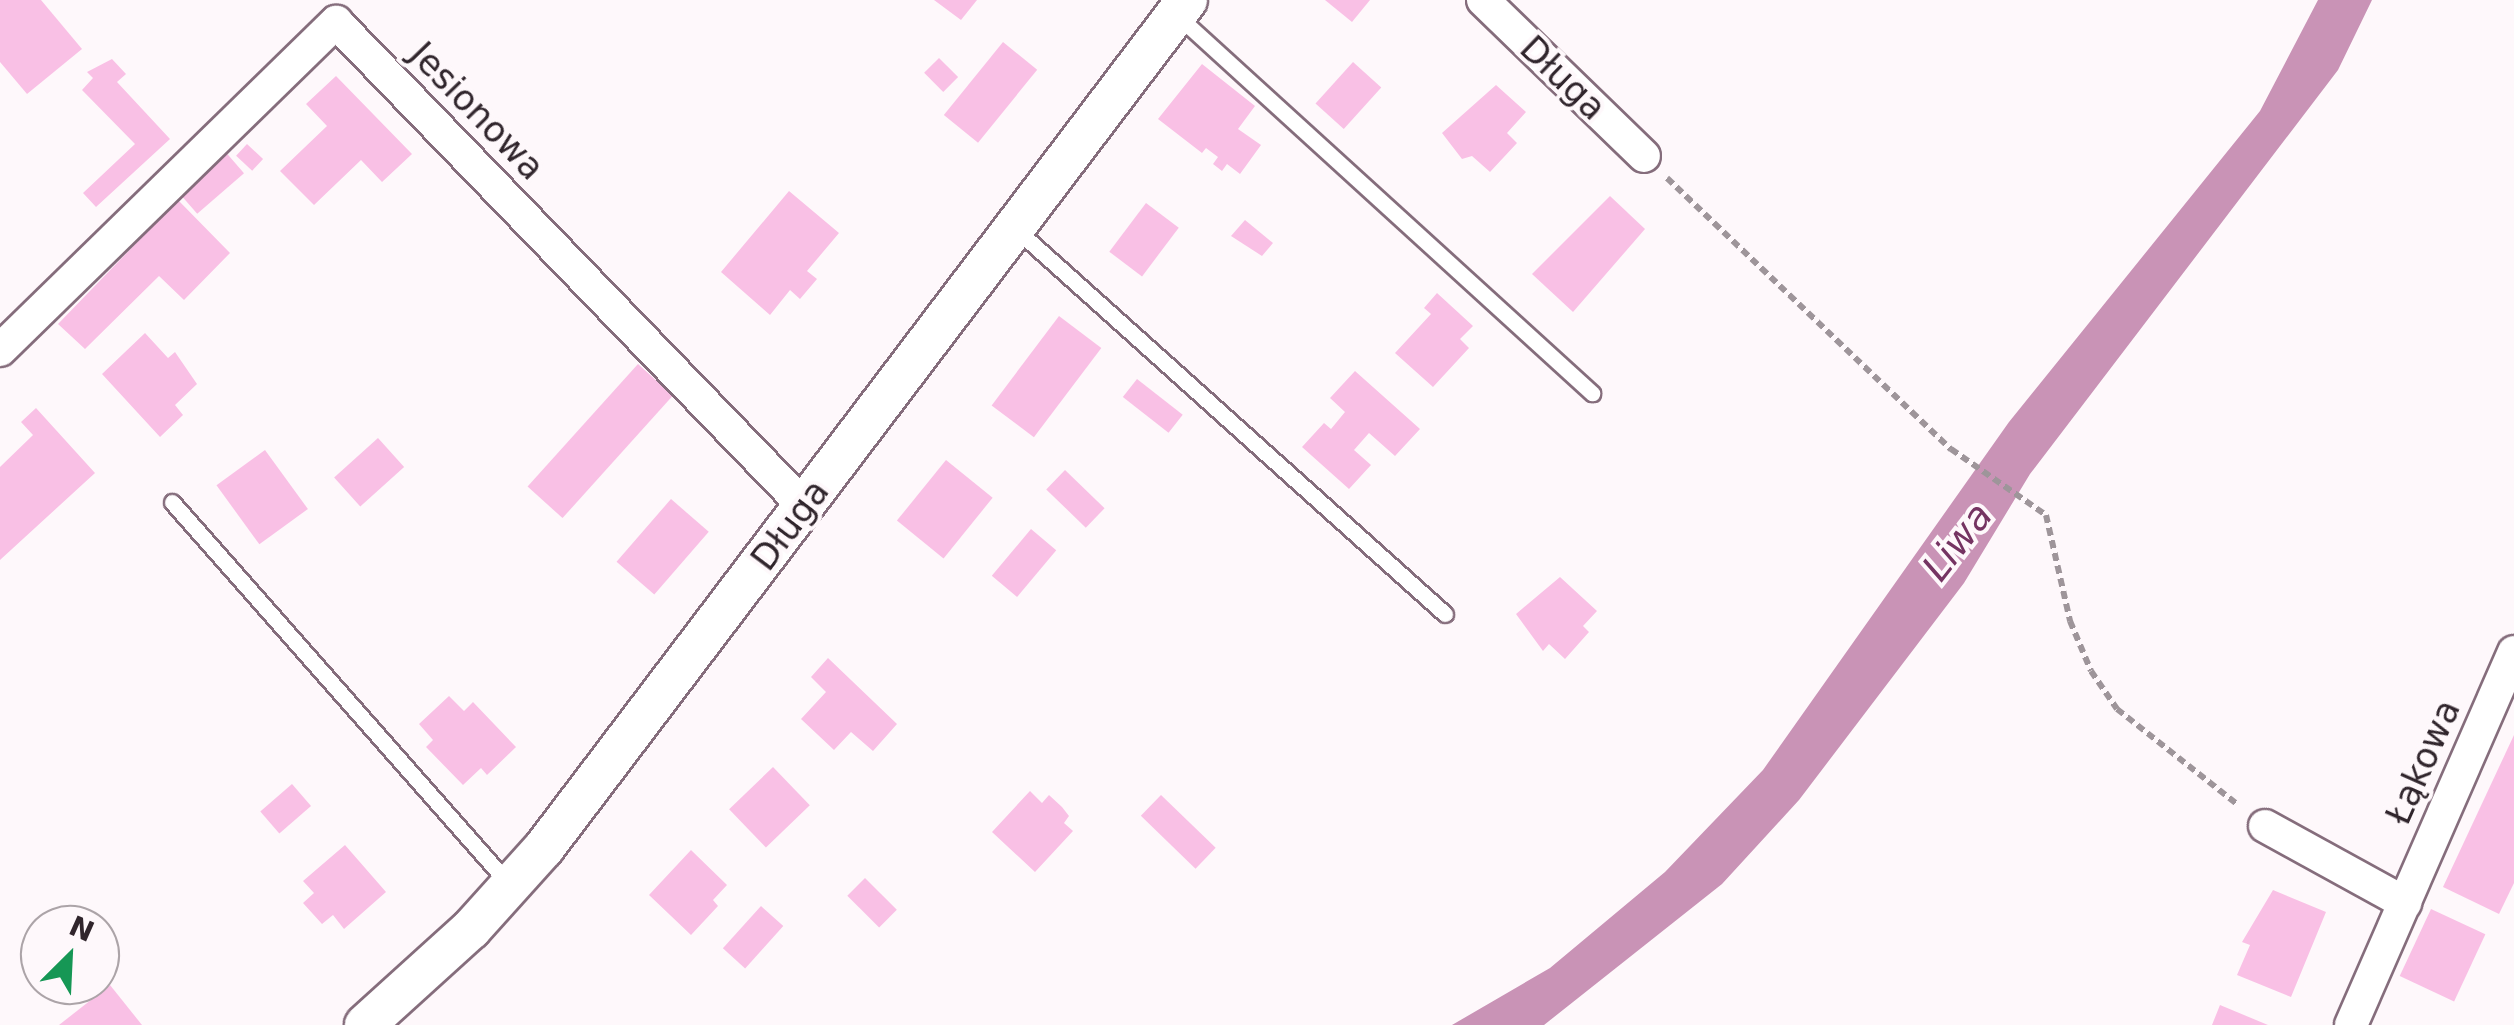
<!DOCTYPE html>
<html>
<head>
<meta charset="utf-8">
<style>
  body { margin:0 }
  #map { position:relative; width:2514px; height:1025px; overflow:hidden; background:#fef8fb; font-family:"DejaVu Sans",sans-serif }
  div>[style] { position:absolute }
  .water>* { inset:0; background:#c993b6 }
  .building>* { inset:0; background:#f9c0e5; transform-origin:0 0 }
  .path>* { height:6px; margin-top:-3px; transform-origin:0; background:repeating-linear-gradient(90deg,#9e959a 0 8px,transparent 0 13px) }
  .roads { filter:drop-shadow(2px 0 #856d7c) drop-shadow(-2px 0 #856d7c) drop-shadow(0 2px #856d7c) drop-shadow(0 -2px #856d7c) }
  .service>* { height:15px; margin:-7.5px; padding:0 7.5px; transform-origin:7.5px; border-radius:7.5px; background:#fff }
  .minor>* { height:32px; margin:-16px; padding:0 16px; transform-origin:16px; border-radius:16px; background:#fff }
  .tertiary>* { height:40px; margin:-20px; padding:0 20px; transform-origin:20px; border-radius:20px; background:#fff }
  span { translate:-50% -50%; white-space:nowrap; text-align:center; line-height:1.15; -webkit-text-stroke:8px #fef8fb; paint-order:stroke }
  .street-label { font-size:35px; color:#30252c }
  .water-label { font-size:38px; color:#753462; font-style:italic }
  .north { position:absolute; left:20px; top:905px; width:100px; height:100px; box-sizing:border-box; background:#fef8fb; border:2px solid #aca4a8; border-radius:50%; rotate:24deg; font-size:28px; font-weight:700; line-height:40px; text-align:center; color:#30252c }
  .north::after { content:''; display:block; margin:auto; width:35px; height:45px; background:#169755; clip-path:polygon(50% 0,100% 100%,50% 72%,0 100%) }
</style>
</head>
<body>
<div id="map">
  <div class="water">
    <div style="clip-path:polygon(2318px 0,2372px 0,2338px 70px,2030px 474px,1964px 583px,1799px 800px,1722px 884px,1544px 1025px,1452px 1025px,1550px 968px,1665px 872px,1763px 770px,2009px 422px,2260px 111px)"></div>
  </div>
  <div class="building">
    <div style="clip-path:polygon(0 0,41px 0,82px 49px,27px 94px,0 62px)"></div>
    <div style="clip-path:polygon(934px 0,977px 0,961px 20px)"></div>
    <div style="clip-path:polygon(1325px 0,1370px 0,1352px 22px)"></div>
    <div style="left:1003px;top:42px;width:44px;height:94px;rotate:39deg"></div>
    <div style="left:939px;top:58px;width:27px;height:21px;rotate:45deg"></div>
    <div style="clip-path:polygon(112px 59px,126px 74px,117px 82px,170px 139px,96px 207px,83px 193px,135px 144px,82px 90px,93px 78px,87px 72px)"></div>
    <div style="left:1353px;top:62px;width:38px;height:56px;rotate:42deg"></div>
    <div style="clip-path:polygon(1202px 64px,1255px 106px,1238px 129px,1261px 145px,1240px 174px,1227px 164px,1222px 171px,1213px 164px,1218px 157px,1206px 148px,1202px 153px,1158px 119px)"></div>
    <div style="clip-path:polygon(336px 76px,412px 154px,382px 182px,361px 160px,314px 205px,280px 171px,327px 126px,306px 104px)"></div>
    <div style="clip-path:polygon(1496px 85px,1526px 112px,1507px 133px,1517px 143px,1490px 172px,1472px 156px,1462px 159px,1442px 133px)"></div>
    <div style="left:247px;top:144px;width:22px;height:16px;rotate:43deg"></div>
    <div style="left:223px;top:149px;width:32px;height:62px;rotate:49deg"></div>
    <div style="clip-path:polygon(789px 191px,839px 233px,807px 271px,817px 279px,800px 299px,790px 290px,770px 315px,721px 272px)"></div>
    <div style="clip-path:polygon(1610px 196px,1645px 229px,1573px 312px,1532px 274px)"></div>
    <div style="clip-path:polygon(178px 200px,230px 253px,184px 300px,159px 276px,85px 349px,58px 324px)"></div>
    <div style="left:1146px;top:203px;width:41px;height:61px;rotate:37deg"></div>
    <div style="clip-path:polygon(1245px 220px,1273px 243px,1262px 256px,1231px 236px)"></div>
    <div style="clip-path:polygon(1437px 293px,1473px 326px,1460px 339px,1469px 348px,1433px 387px,1395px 353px,1431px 314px,1424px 308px)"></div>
    <div style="left:1059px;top:316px;width:53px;height:112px;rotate:37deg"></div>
    <div style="clip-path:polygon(145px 333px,168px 358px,175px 352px,197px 384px,175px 405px,183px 415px,160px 437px,102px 374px)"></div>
    <div style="left:638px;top:364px;width:47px;height:165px;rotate:42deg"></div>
    <div style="clip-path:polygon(1355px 371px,1420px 429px,1395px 456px,1369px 433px,1354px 450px,1371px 465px,1349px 489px,1302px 447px,1324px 423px,1331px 429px,1345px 412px,1330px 398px)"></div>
    <div style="left:1137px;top:379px;width:58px;height:23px;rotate:38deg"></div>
    <div style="clip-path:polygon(36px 408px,95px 473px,0 560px,0 467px,33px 435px,21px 422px)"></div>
    <div style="left:378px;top:438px;width:39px;height:59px;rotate:48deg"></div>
    <div style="left:265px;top:450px;width:73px;height:60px;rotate:54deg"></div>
    <div style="left:946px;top:460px;width:60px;height:78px;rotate:39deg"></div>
    <div style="left:1065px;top:470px;width:55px;height:27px;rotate:44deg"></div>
    <div style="left:671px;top:499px;width:50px;height:83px;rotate:41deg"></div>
    <div style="left:1031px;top:529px;width:33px;height:61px;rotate:40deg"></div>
    <div style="clip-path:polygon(1560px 577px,1597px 611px,1583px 626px,1589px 632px,1565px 659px,1549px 644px,1543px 651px,1516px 614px)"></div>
    <div style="clip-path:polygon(828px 658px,897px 724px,873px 751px,851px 732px,834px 750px,801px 719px,826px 692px,811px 677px)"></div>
    <div style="clip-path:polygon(449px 696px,464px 711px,473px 702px,516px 747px,487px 775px,481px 768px,463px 785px,426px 747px,433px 740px,419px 724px)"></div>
    <div style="clip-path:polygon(2514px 735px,2514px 883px,2499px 914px,2443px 887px)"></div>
    <div style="left:773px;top:767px;width:53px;height:61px;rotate:46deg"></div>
    <div style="left:292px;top:784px;width:29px;height:42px;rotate:49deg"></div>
    <div style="clip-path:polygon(1030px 791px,1042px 803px,1049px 795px,1062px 807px,1069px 816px,1064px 823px,1073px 831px,1035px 872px,992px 832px)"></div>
    <div style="left:1161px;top:795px;width:76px;height:29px;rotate:44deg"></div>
    <div style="clip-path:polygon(345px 845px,386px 892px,344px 929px,333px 915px,322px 924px,303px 903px,314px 893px,303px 881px)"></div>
    <div style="clip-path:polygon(691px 850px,727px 885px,713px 900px,718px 906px,691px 935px,649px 895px)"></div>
    <div style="left:865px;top:878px;width:45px;height:25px;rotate:45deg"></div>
    <div style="clip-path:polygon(2273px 890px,2326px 912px,2291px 997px,2237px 975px,2250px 945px,2242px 942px)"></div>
    <div style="left:761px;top:906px;width:30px;height:57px;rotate:42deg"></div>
    <div style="left:2431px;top:909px;width:60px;height:74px;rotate:25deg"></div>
    <div style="clip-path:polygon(110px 985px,142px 1025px,59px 1025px)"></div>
    <div style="clip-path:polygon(2220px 1005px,2268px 1025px,2212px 1025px)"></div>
  </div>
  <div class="path">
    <div style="left:1667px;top:178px;width:393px;rotate:43.7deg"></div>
    <div style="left:1951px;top:449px;width:116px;rotate:34.8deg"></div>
    <div style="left:2046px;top:515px;width:109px;rotate:77.2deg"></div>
    <div style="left:2070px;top:621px;width:54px;rotate:67.2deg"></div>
    <div style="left:2091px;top:671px;width:46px;rotate:55.6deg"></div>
    <div style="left:2117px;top:709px;width:154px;rotate:38.4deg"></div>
  </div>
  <div class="roads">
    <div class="service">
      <div style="left:1179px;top:17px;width:559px;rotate:42.32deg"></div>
      <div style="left:1017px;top:230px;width:575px;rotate:41.9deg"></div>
      <div style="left:172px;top:502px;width:508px;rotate:48.59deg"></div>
    </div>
    <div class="minor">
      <div style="left:1483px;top:0;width:224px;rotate:44.1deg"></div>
      <div style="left:0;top:350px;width:470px;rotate:-44.3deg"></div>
      <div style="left:336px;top:22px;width:673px;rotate:45.96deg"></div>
      <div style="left:2265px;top:826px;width:160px;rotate:28.8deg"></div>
      <div style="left:2351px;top:1025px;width:407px;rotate:-66.4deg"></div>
    </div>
    <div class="tertiary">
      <div style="left:365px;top:1025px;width:143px;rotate:-42.2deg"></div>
      <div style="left:471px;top:929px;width:109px;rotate:-48deg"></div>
      <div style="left:544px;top:848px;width:1064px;rotate:-52.83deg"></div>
    </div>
  </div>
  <div class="street-label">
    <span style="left:1563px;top:78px;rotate:44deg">Długa</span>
    <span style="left:477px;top:111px;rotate:46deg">Jesionowa</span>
    <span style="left:790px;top:525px;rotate:-53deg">Długa</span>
    <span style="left:2423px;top:762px;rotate:-66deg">Łąkowa</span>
  </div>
  <div class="water-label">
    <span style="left:1958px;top:542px;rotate:-52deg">Liwa</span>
  </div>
  <div class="north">N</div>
</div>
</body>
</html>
